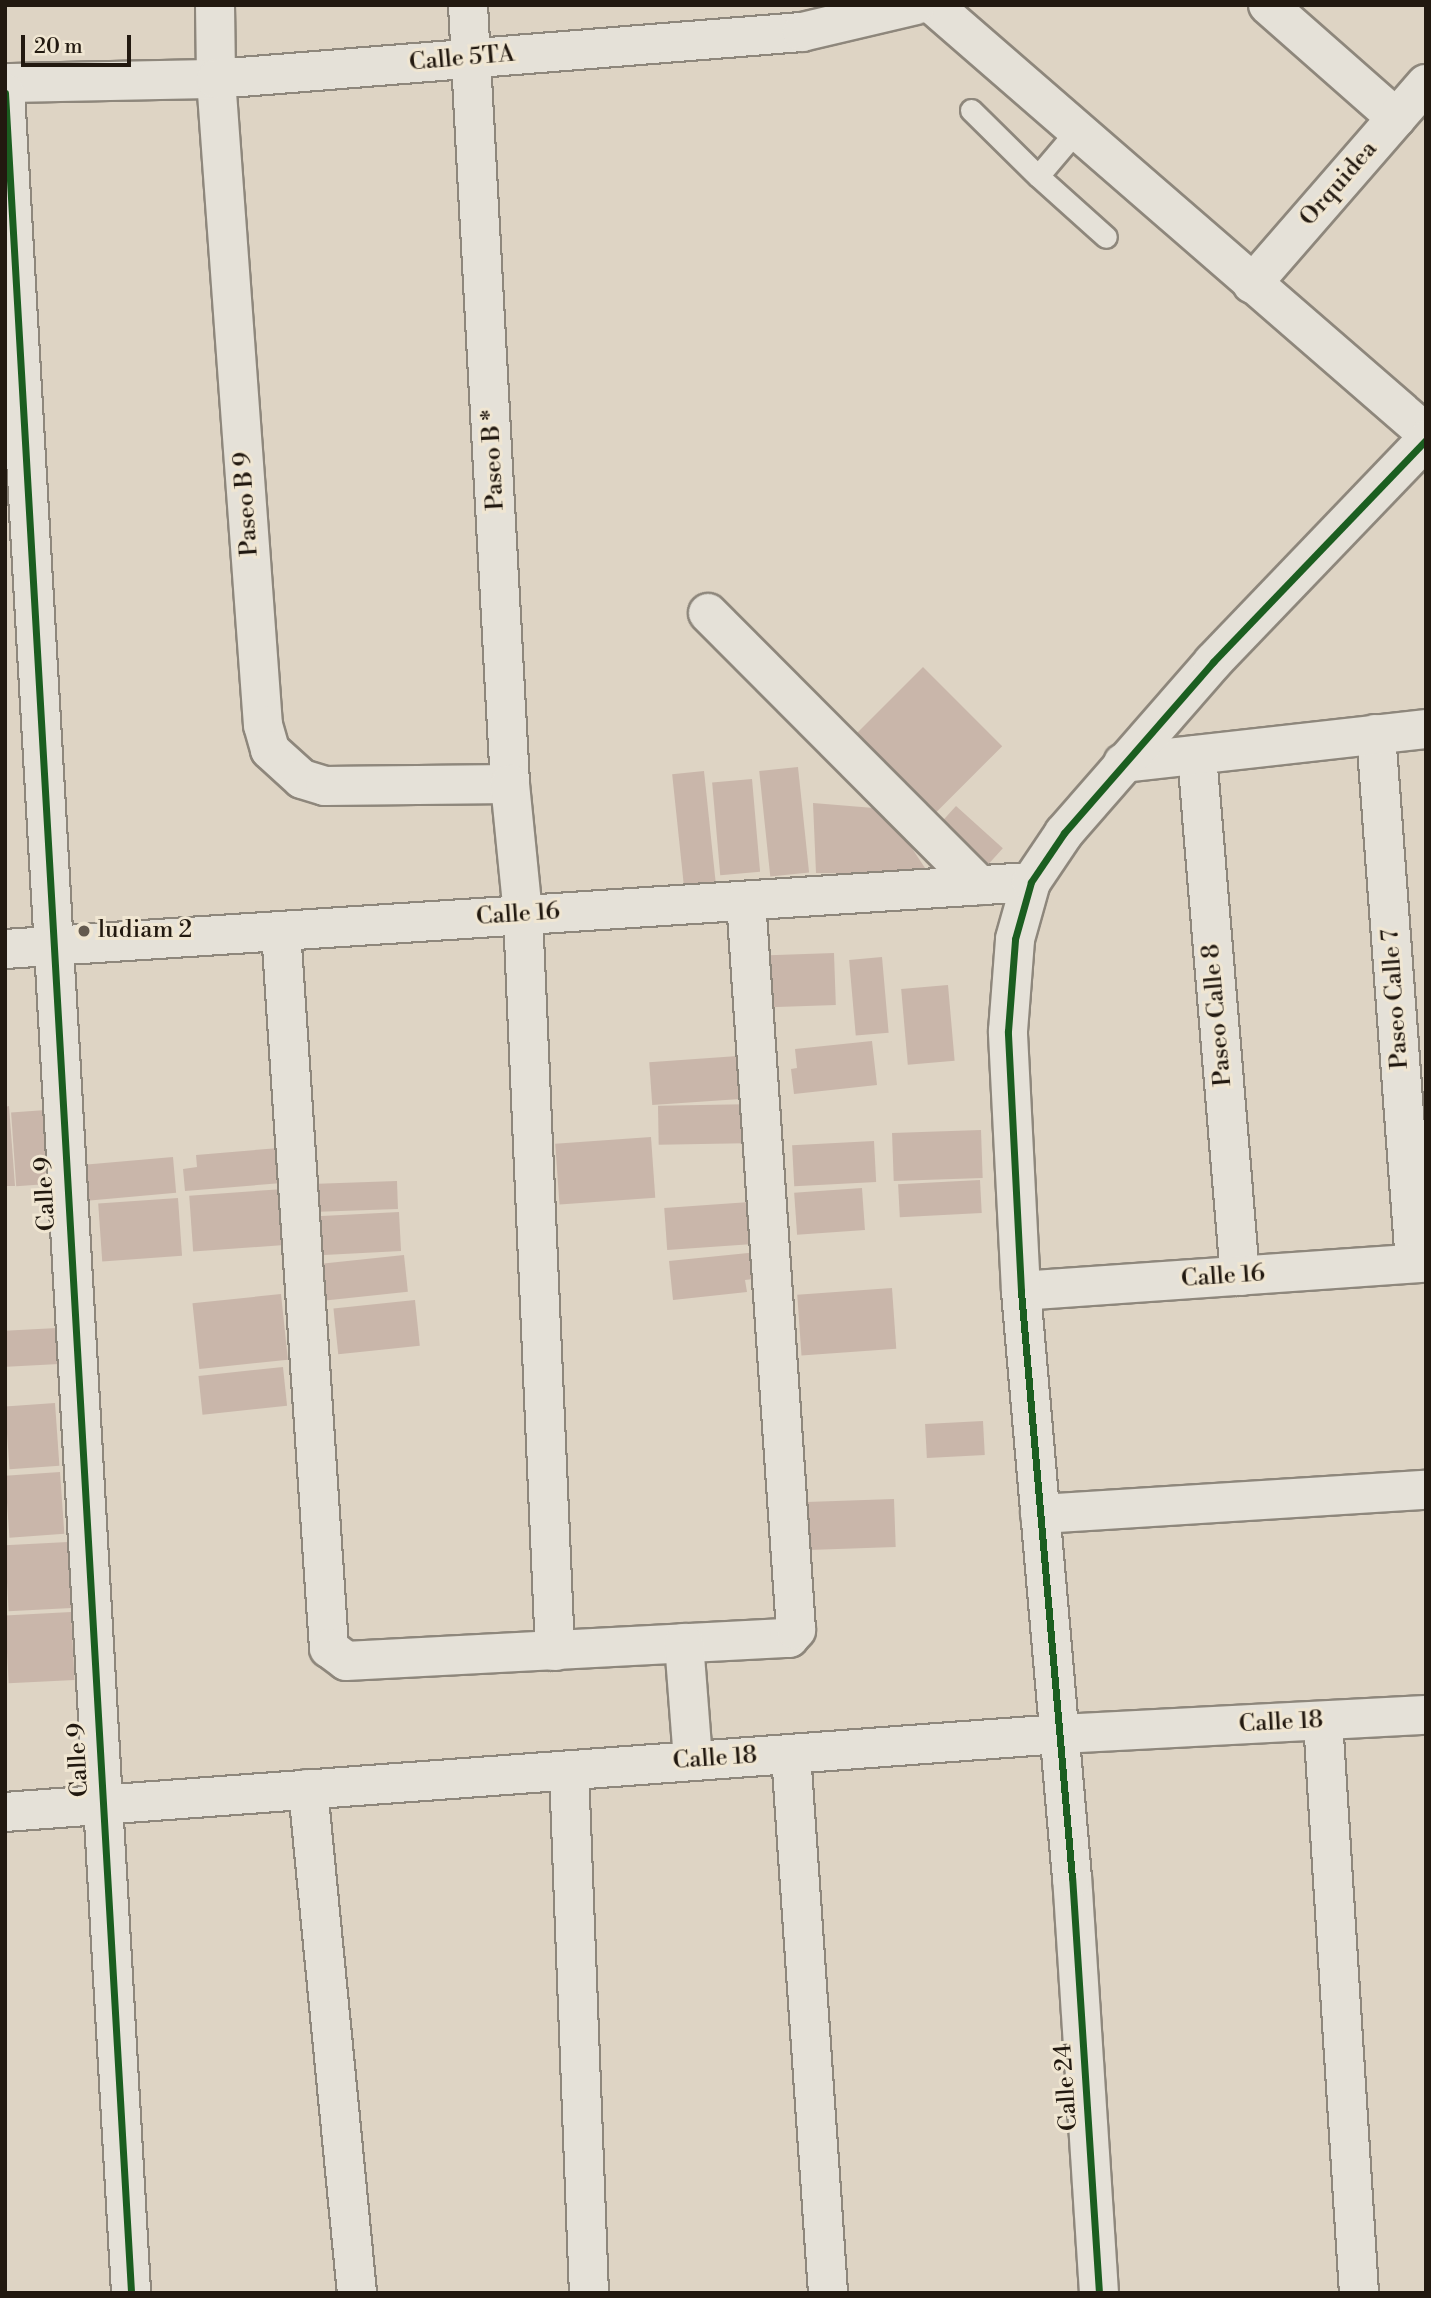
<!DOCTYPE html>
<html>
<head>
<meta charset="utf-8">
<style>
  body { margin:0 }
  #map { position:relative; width:1431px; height:2298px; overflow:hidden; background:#ded4c4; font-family:"Libre Bodoni",serif }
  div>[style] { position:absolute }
  .building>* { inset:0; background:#c9b6aa; transform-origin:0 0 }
  .roads { filter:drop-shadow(2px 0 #8e877c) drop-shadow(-2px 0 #8e877c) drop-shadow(0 2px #8e877c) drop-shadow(0 -2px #8e877c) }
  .service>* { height:21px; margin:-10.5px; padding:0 10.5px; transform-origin:10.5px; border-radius:10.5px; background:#e5e1d8 }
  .minor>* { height:38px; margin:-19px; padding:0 19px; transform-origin:19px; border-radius:19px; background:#e5e1d8 }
  .cycleway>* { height:7px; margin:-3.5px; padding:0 3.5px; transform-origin:3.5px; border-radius:3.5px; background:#1b5e20 }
  .dots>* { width:19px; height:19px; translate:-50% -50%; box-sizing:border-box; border:4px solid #f0e6d2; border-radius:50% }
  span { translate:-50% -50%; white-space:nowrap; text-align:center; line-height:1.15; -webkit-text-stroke:6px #f0e6d2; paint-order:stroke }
  .street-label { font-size:24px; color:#221910 }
  .poi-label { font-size:24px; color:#221910 }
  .left { translate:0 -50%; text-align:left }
  .frame { position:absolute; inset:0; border:7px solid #221910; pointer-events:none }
  .scale { position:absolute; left:21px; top:35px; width:110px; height:32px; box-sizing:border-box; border:4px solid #221910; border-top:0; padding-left:9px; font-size:21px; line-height:24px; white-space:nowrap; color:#221910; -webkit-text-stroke:5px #f0e6d2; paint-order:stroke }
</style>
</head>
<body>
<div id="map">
  <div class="building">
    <div style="left:923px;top:667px;width:112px;height:94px;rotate:45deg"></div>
    <div style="left:798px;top:767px;width:106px;height:39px;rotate:84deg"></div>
    <div style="left:704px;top:771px;width:113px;height:32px;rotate:84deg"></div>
    <div style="left:752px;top:779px;width:93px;height:40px;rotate:85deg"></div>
    <div style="clip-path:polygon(813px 803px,886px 809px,929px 874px,816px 873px)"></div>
    <div style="left:956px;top:806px;width:63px;height:28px;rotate:42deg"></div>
    <div style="left:834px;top:953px;width:52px;height:78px;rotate:88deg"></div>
    <div style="left:882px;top:957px;width:76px;height:33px;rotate:85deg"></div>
    <div style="left:948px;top:985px;width:76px;height:47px;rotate:85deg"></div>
    <div style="clip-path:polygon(872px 1041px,877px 1085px,794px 1094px,791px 1069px,797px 1068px,795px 1049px)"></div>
    <div style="left:752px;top:1055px;width:43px;height:103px;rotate:86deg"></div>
    <div style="left:758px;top:1104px;width:39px;height:100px;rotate:89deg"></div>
    <div style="clip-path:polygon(9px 1106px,15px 1186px,5px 1186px,5px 1107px)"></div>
    <div style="left:46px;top:1110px;width:74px;height:35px;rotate:86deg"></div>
    <div style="left:981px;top:1130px;width:48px;height:89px;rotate:88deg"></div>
    <div style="left:651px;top:1137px;width:61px;height:96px;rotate:86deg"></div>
    <div style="left:874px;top:1141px;width:41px;height:82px;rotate:87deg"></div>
    <div style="clip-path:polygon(279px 1148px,282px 1183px,185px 1191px,183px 1169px,197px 1167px,196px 1155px)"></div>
    <div style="left:173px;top:1157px;width:36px;height:92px;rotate:85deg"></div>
    <div style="left:980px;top:1180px;width:33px;height:82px;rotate:87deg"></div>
    <div style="left:397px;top:1181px;width:28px;height:79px;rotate:88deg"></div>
    <div style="left:862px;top:1188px;width:42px;height:68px;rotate:86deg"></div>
    <div style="left:284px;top:1189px;width:56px;height:95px;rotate:86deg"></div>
    <div style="left:178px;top:1198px;width:58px;height:80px;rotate:86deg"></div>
    <div style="left:765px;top:1201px;width:42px;height:101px;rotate:86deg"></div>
    <div style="left:399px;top:1212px;width:39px;height:82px;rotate:87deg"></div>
    <div style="clip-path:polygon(758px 1252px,762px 1278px,745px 1280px,747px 1292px,673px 1300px,669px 1261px)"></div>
    <div style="left:404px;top:1255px;width:37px;height:83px;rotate:84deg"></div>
    <div style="left:892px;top:1288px;width:61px;height:95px;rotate:86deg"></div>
    <div style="left:281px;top:1294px;width:66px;height:89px;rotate:84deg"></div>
    <div style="left:415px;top:1300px;width:46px;height:82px;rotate:84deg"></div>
    <div style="left:57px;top:1328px;width:36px;height:52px;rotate:87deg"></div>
    <div style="left:283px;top:1367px;width:39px;height:85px;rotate:84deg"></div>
    <div style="left:55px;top:1403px;width:63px;height:50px;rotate:86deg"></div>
    <div style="left:983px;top:1421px;width:34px;height:58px;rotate:87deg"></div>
    <div style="left:60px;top:1472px;width:62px;height:55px;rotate:86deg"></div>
    <div style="left:894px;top:1499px;width:48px;height:102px;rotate:88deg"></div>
    <div style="left:68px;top:1542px;width:66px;height:63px;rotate:87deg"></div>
    <div style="left:71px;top:1612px;width:68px;height:66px;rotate:87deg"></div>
  </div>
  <div class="roads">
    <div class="service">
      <div style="left:971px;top:110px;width:94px;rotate:44.6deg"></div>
      <div style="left:1077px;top:130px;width:60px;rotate:130.3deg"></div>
      <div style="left:1038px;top:176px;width:91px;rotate:41.9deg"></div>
    </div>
    <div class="minor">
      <div style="left:215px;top:5px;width:74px;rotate:89.2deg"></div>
      <div style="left:216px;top:79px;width:648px;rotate:85.84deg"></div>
      <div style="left:263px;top:725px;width:26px;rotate:74deg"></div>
      <div style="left:270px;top:750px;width:43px;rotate:42.2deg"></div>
      <div style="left:302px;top:779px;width:24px;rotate:17deg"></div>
      <div style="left:325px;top:786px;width:185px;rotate:-0.6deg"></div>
      <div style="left:468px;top:5px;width:780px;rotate:86.91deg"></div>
      <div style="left:510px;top:784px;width:132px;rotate:84.3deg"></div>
      <div style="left:523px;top:915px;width:737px;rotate:87.51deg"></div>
      <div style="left:933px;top:5px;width:653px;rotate:40.96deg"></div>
      <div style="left:1268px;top:5px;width:171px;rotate:41.4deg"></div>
      <div style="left:5px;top:83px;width:211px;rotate:-1.1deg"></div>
      <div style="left:216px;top:79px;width:588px;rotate:-4.59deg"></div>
      <div style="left:802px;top:32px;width:117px;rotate:-13.3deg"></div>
      <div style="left:5px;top:93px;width:2204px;rotate:86.72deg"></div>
      <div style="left:1252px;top:284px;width:265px;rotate:-49deg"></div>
      <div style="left:708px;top:613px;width:384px;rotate:45.1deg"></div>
      <div style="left:1376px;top:734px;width:530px;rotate:85.78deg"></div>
      <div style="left:1197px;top:755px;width:523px;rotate:85.28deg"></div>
      <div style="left:1123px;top:763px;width:305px;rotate:-6.4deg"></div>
      <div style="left:281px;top:931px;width:719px;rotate:86.17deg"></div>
      <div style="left:329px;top:1648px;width:21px;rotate:37deg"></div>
      <div style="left:346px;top:1661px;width:444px;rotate:-3deg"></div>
      <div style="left:789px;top:1638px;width:11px;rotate:-49deg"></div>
      <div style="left:796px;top:1630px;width:731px;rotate:-93.92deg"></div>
      <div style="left:5px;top:949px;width:1028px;rotate:-3.74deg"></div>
      <div style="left:1021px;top:1291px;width:406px;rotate:-4deg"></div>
      <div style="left:1040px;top:1514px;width:387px;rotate:-3.6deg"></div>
      <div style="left:684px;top:1643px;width:118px;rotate:85.6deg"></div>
      <div style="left:1323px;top:1721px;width:573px;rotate:86.4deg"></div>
      <div style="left:791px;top:1754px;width:540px;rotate:86.07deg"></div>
      <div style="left:569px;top:1771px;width:522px;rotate:87.81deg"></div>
      <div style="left:308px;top:1789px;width:506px;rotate:84.45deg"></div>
      <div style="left:5px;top:1812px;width:1058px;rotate:-4.23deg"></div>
      <div style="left:1060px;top:1734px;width:366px;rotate:-3deg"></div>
      <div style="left:1099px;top:2293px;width:416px;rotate:-93.7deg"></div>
      <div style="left:1072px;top:1878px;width:589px;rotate:-94.97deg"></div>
      <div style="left:1021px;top:1291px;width:260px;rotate:-92.9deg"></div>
      <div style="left:1008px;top:1031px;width:92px;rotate:-85.6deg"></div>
      <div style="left:1015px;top:939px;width:59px;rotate:-74.3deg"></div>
      <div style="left:1031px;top:882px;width:59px;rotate:-56deg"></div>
      <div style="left:1064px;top:833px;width:227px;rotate:-48.9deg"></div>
      <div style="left:1213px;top:662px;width:308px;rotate:-46.2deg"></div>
    </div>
  </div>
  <div class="cycleway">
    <div style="left:5px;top:93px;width:2204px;rotate:86.72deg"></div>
    <div style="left:1099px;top:2293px;width:416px;rotate:-93.7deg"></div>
    <div style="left:1072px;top:1878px;width:589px;rotate:-94.97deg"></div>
    <div style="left:1021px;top:1291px;width:260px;rotate:-92.9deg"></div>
    <div style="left:1008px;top:1031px;width:92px;rotate:-85.6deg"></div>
    <div style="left:1015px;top:939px;width:59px;rotate:-74.3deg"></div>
    <div style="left:1031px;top:882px;width:59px;rotate:-56deg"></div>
    <div style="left:1064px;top:833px;width:227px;rotate:-48.9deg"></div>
    <div style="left:1213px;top:662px;width:308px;rotate:-46.2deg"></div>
  </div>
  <div class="dots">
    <div style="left:84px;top:931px;background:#645a4f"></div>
  </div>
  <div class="street-label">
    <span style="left:462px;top:59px;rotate:-5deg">Calle 5TA</span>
    <span style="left:1339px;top:184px;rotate:-49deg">Orquidea</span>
    <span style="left:494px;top:460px;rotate:-93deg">Paseo B *</span>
    <span style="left:247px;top:504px;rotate:-94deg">Paseo B 9</span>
    <span style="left:518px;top:915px;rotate:-4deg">Calle 16</span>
    <span style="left:1396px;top:999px;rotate:-94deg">Paseo Calle 7</span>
    <span style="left:1218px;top:1015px;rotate:-95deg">Paseo Calle 8</span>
    <span style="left:46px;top:1194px;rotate:-93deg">Calle 9</span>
    <span style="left:1223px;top:1277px;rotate:-4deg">Calle 16</span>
    <span style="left:1281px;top:1723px;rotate:-3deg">Calle 18</span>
    <span style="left:715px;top:1759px;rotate:-4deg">Calle 18</span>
    <span style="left:79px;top:1760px;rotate:-93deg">Calle 9</span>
    <span style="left:1067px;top:2087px;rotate:-94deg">Calle 24</span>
  </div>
  <div class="poi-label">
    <span class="left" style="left:98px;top:931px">ludiam 2</span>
  </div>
  <div class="frame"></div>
  <div class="scale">20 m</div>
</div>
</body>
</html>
